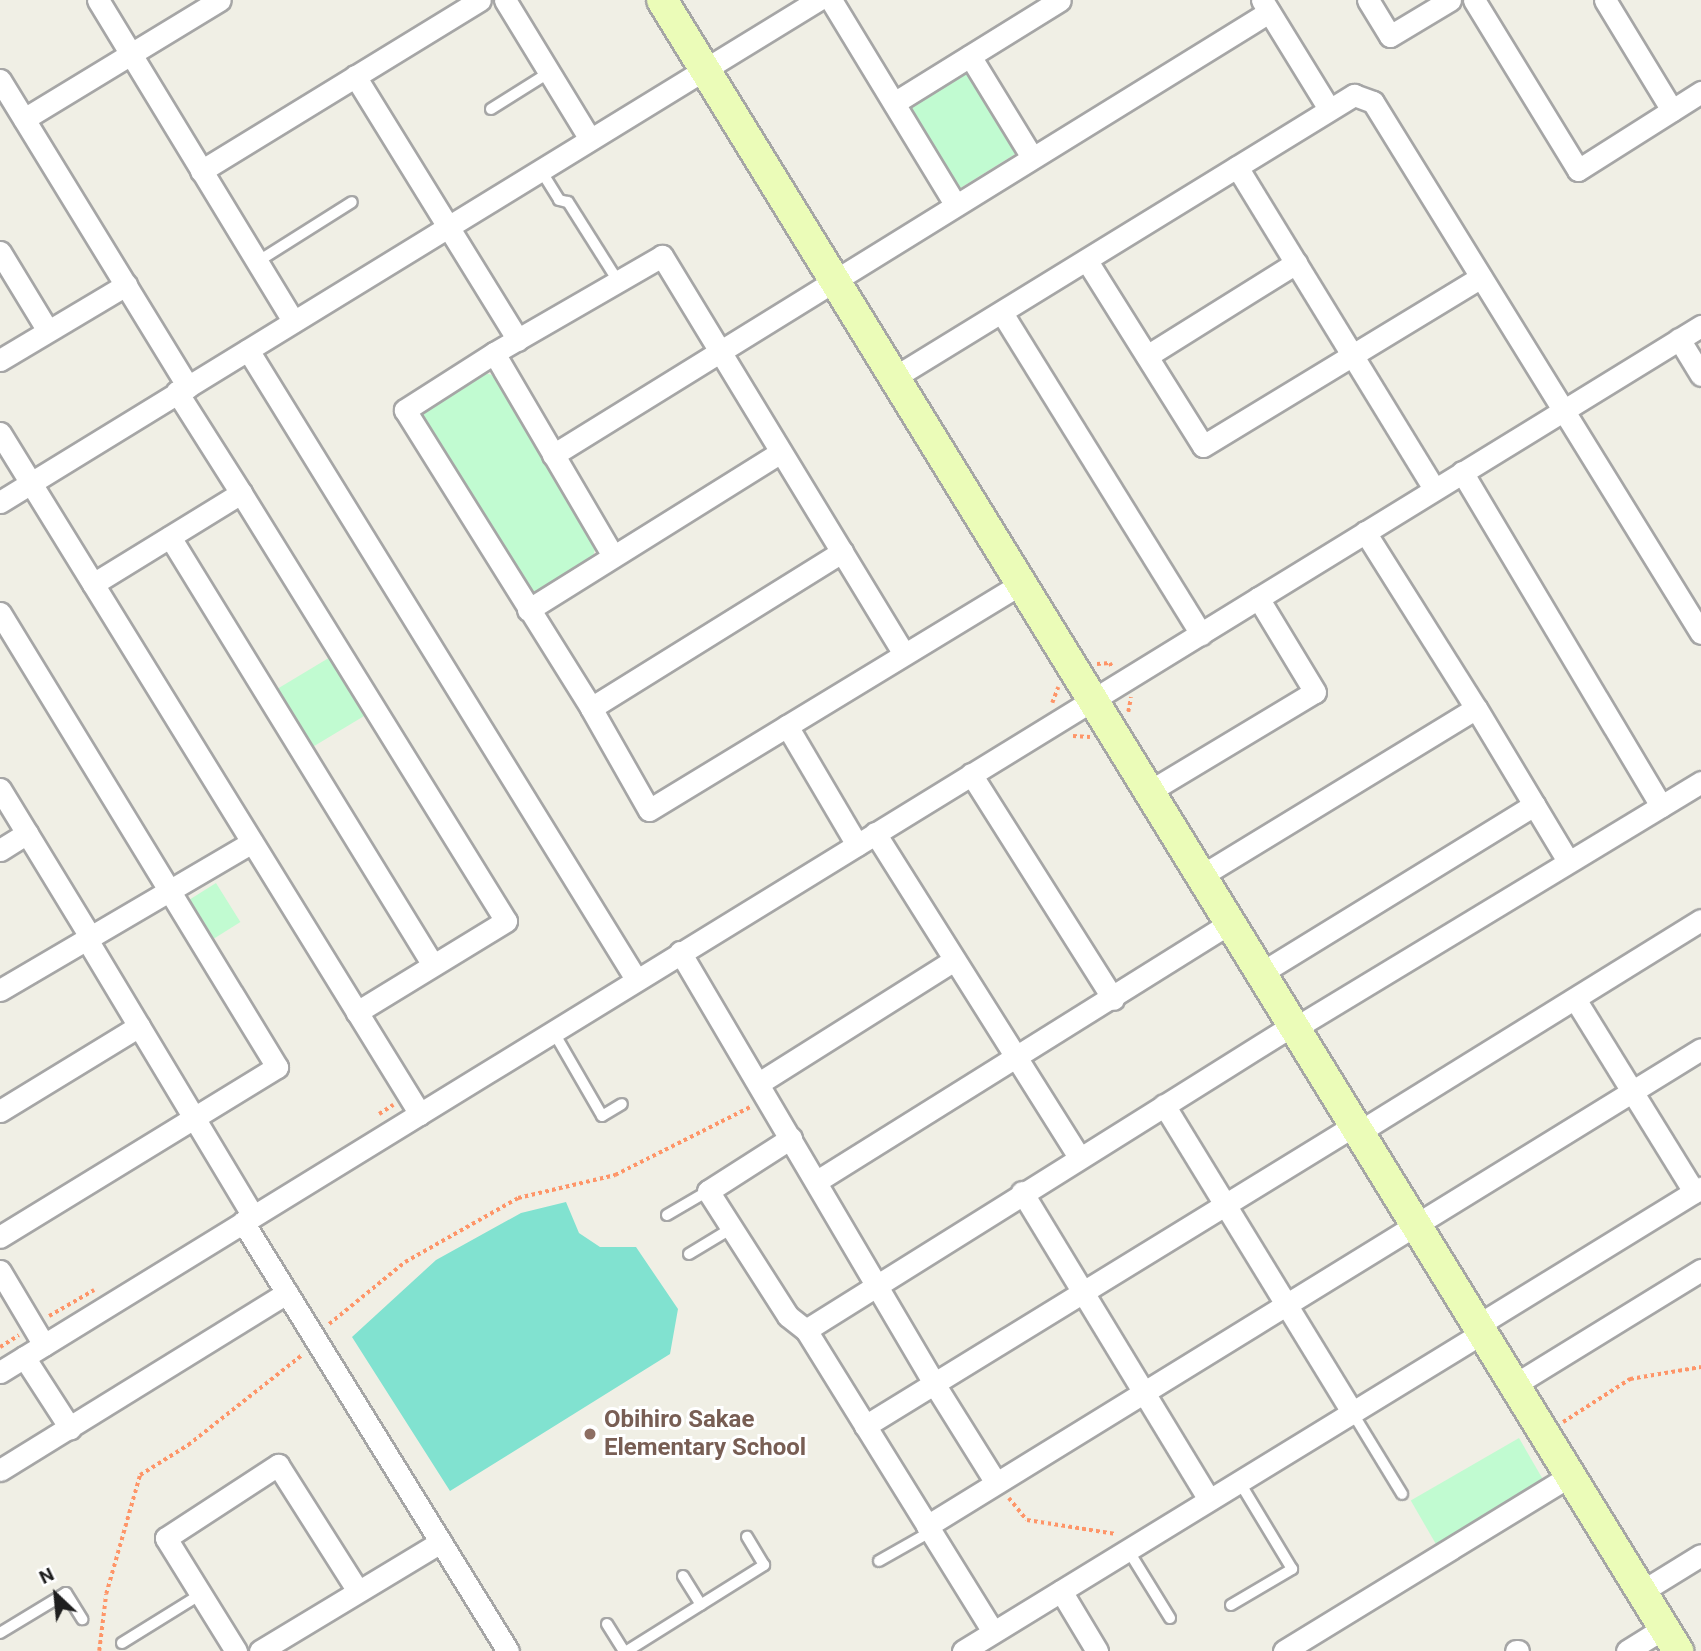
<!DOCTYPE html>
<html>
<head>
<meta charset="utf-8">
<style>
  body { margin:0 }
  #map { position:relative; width:1701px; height:1651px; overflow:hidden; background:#f0efe5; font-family:Roboto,sans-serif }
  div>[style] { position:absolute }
  .park>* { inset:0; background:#c1fbd1; transform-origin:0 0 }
  .pitch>* { inset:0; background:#81e2d0 }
  .path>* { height:3.5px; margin-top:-1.75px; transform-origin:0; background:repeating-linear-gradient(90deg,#fe9568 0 3.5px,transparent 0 7px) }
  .roads { filter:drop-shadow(2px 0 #a6a6a6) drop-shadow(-2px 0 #a6a6a6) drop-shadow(0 2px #a6a6a6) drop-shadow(0 -2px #a6a6a6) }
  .lane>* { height:10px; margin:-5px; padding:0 5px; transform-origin:5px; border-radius:5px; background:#fff }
  .street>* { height:21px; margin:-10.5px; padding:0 10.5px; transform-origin:10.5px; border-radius:10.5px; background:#fff }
  .secondary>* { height:30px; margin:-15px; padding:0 15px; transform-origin:15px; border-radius:15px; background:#ebfcb8 }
  .dots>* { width:19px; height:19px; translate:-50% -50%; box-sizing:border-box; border:4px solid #fff; border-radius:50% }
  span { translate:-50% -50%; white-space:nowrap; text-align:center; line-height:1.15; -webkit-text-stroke:6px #fff; paint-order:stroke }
  .education-label { font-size:24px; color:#785e54; font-weight:700 }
  .left { translate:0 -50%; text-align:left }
  .north { position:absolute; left:21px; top:1560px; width:70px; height:70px; -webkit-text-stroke:5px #fff; paint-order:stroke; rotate:334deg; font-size:19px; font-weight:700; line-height:28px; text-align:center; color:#1f1f1f }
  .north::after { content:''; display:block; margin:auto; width:24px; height:32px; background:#1f1f1f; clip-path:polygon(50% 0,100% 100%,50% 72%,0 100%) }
</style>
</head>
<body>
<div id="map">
  <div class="park">
    <div style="left:968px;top:69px;width:97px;height:70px;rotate:58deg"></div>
    <div style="clip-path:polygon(482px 372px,495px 376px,596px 545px,593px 557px,531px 595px,422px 421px,426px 404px)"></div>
    <div style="left:332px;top:656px;width:68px;height:65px;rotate:59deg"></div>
    <div style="left:216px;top:883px;width:46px;height:31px;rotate:58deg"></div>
    <div style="left:1519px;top:1438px;width:50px;height:125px;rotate:60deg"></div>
  </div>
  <div class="pitch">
    <div style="clip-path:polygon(566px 1202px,579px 1233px,600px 1247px,636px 1247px,678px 1309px,670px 1354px,450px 1491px,352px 1337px,436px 1260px,521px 1213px)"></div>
  </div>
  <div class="path">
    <div style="left:1097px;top:664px;width:13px;rotate:-4deg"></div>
    <div style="left:1110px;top:663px;width:4px;rotate:63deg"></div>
    <div style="left:1052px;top:703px;width:17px;rotate:-69deg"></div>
    <div style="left:1128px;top:712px;width:15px;rotate:-79deg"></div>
    <div style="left:1073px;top:736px;width:17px;rotate:3deg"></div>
    <div style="left:379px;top:1114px;width:17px;rotate:-33deg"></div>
    <div style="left:49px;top:1316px;width:52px;rotate:-30deg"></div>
    <div style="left:329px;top:1324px;width:98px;rotate:-39.2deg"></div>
    <div style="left:405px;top:1262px;width:130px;rotate:-29.5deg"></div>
    <div style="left:518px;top:1198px;width:100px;rotate:-13.3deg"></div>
    <div style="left:615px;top:1175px;width:151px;rotate:-26.7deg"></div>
    <div style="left:0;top:1347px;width:22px;rotate:-32deg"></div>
    <div style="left:1563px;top:1422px;width:80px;rotate:-32.7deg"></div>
    <div style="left:1630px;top:1379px;width:72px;rotate:-9.6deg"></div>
    <div style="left:1009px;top:1498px;width:28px;rotate:51deg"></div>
    <div style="left:1027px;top:1520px;width:90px;rotate:8.9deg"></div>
    <div style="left:99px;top:1651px;width:57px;rotate:-83deg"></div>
    <div style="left:106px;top:1594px;width:124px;rotate:-74.1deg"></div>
    <div style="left:140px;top:1475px;width:57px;rotate:-32deg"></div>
    <div style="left:188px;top:1445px;width:145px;rotate:-38.3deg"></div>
  </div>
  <div class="roads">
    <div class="lane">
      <div style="left:491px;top:109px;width:70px;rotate:-32.1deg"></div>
      <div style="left:540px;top:169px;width:36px;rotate:58deg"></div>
      <div style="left:559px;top:200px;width:9px;rotate:13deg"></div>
      <div style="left:568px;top:202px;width:93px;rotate:57.7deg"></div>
      <div style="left:257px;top:262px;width:112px;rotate:-32.3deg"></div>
      <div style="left:553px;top:1031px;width:98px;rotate:60deg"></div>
      <div style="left:602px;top:1116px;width:23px;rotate:-31deg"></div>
      <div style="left:667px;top:1215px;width:48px;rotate:-30.3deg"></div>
      <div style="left:689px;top:1254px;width:50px;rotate:-31.2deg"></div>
      <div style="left:1352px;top:1412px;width:96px;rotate:58.6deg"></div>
      <div style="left:1128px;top:1550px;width:80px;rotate:58.3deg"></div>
      <div style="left:879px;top:1561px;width:59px;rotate:-29.6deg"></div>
      <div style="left:683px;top:1576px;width:34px;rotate:58deg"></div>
      <div style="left:1231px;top:1605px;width:71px;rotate:-30.5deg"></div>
      <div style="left:1292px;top:1569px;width:103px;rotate:-121.1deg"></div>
      <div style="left:607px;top:1624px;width:32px;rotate:58deg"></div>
      <div style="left:0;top:1633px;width:77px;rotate:-31.2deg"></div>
      <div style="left:66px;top:1593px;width:31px;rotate:58deg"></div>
      <div style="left:122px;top:1643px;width:93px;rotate:-31.8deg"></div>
      <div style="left:627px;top:1651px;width:162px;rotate:-32.1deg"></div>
      <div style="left:764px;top:1565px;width:33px;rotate:-121deg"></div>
    </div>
    <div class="street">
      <div style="left:98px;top:0;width:376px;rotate:58.7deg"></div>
      <div style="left:505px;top:0;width:163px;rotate:58.6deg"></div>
      <div style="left:831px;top:0;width:239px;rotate:58.7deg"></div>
      <div style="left:1262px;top:0;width:128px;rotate:58.4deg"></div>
      <div style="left:1368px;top:0;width:42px;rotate:58.6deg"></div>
      <div style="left:1390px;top:36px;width:70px;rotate:-31deg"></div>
      <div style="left:1474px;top:0;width:199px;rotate:58.5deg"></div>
      <div style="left:1578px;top:170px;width:146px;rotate:-32.4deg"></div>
      <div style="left:1605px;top:0;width:129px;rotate:58.7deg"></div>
      <div style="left:970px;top:56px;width:119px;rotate:58.5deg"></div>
      <div style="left:355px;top:76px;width:310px;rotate:58.3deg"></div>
      <div style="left:0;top:80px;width:360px;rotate:58.5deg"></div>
      <div style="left:894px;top:103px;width:195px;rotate:-31.8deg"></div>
      <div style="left:24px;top:119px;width:229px;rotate:-31.3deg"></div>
      <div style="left:1237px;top:167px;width:377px;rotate:58.5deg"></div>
      <div style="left:201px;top:171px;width:327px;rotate:-31.5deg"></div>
      <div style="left:0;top:252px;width:92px;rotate:58.7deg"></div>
      <div style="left:1087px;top:261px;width:218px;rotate:57.9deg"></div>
      <div style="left:1203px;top:446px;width:325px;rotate:-31.3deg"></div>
      <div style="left:1002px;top:313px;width:378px;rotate:58.2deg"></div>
      <div style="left:1679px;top:339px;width:42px;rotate:58.6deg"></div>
      <div style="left:248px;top:350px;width:739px;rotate:58.33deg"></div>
      <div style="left:494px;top:353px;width:235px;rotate:59.6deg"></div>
      <div style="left:1147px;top:356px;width:176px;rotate:-32deg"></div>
      <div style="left:0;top:360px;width:147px;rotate:-30.8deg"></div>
      <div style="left:895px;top:377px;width:539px;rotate:-31.57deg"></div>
      <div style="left:1354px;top:95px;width:20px;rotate:20deg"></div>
      <div style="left:1373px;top:102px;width:624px;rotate:58.3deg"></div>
      <div style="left:0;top:433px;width:800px;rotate:58.34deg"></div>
      <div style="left:553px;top:455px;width:842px;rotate:-31.75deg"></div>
      <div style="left:1462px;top:472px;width:389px;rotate:59.2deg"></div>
      <div style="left:241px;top:493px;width:503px;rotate:58.24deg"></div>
      <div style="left:506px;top:921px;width:175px;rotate:148.6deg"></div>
      <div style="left:0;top:502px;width:960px;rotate:-31.54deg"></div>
      <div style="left:1365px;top:532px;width:208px;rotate:57.8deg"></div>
      <div style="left:1476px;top:708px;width:179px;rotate:59deg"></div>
      <div style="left:170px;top:537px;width:502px;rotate:58.43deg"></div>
      <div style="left:93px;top:584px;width:174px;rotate:-31.6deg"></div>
      <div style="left:241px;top:493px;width:120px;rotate:-122.4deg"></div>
      <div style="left:528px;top:610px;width:298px;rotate:-32deg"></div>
      <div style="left:0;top:613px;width:532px;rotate:58.61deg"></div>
      <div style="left:277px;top:1067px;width:325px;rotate:148.5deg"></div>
      <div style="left:904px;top:654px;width:466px;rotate:-121.3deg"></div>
      <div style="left:662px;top:256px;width:194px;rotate:150deg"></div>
      <div style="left:494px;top:353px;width:106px;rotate:147.4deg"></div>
      <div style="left:405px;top:410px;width:351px;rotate:58deg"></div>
      <div style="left:591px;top:708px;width:117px;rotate:60.4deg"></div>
      <div style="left:649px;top:810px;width:162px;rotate:-31.3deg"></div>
      <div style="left:787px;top:726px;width:275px;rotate:-31.3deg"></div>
      <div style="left:591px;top:708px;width:296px;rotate:-31.9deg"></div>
      <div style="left:787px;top:726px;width:138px;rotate:59.5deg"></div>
      <div style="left:971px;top:774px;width:266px;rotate:57.7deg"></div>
      <div style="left:0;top:789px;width:171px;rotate:58.6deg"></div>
      <div style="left:1150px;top:791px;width:192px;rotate:-31deg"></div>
      <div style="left:1315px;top:692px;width:110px;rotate:-121.2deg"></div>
      <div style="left:875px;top:833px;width:383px;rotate:57.8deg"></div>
      <div style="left:0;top:850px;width:32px;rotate:-32deg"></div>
      <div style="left:1201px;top:876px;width:322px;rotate:-31.4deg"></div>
      <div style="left:86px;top:938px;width:324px;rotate:59deg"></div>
      <div style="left:680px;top:952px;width:499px;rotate:59.5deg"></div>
      <div style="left:933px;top:1382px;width:119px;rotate:58deg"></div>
      <div style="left:1261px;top:973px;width:321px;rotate:-31.6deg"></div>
      <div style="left:0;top:990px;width:292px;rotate:-30.4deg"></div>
      <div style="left:1575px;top:999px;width:227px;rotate:58.3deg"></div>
      <div style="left:1295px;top:1028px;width:475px;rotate:-31.2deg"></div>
      <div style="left:759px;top:1083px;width:229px;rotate:-32.2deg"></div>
      <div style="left:1164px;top:1105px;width:360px;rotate:58.5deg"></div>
      <div style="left:0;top:1111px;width:163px;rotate:-31.4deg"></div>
      <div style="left:1359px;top:1132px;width:402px;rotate:-31.8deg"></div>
      <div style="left:791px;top:1138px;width:98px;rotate:147.4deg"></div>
      <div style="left:708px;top:1191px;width:148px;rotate:57.4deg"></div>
      <div style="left:788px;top:1316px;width:23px;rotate:38deg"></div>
      <div style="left:806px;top:1330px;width:355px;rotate:58.2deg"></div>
      <div style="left:817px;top:1181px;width:487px;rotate:-32deg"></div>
      <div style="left:1022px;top:1192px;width:359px;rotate:58.7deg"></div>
      <div style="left:243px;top:1222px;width:504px;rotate:58.3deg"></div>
      <div style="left:0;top:1271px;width:86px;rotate:59.3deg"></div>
      <div style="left:1478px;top:1325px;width:262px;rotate:-31.6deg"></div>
      <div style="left:806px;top:1330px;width:575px;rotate:-32.06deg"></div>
      <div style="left:24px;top:1357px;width:85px;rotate:57.1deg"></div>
      <div style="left:0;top:1372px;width:1997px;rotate:-31.59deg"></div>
      <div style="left:1514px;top:1385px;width:220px;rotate:-31.6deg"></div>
      <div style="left:865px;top:1426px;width:575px;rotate:-31.56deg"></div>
      <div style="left:0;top:1470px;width:337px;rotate:-31.7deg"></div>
      <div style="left:927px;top:1526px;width:909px;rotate:-31.64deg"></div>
      <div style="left:1061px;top:1591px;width:70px;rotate:59deg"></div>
      <div style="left:1641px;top:1592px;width:70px;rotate:-31.7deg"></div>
      <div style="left:236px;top:1651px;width:133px;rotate:-121.8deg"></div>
      <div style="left:166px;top:1538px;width:134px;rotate:-33.1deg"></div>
      <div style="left:278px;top:1465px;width:149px;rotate:57.6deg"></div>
      <div style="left:260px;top:1651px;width:211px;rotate:-31.1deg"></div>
      <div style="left:963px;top:1651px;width:609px;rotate:-31.5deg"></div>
      <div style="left:1284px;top:1651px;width:335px;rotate:-31.5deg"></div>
      <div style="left:1516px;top:1651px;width:2px"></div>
      <div style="left:1627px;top:1651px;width:44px;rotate:-31.9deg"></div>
    </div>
    <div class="secondary">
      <div style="left:662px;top:0;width:1939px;rotate:58.39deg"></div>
    </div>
  </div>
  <div class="dots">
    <div style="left:590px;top:1434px;background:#8d6e63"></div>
  </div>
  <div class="education-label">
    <span class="left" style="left:604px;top:1434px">Obihiro Sakae<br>Elementary School</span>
  </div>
  <div class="north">N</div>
</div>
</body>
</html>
